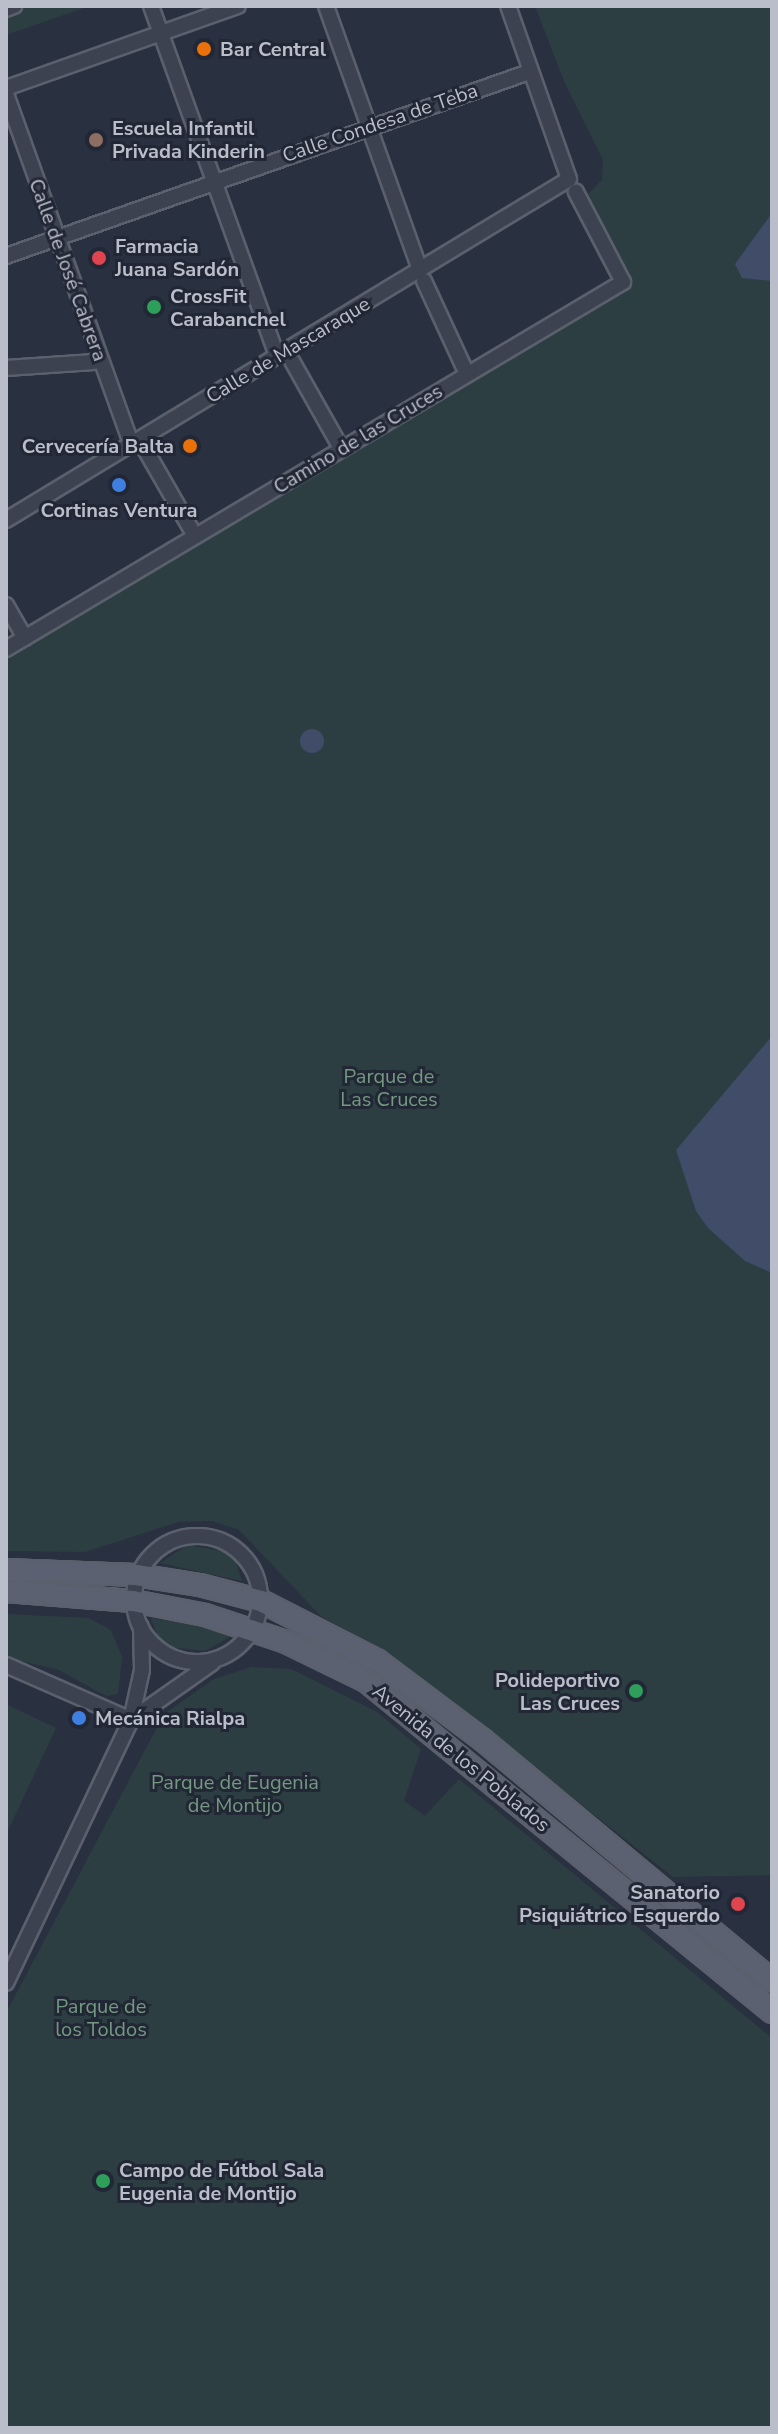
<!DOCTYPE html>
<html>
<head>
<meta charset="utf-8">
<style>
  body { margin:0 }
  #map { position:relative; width:778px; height:2434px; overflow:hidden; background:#293040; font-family:"Nunito Sans",sans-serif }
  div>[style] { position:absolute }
  .green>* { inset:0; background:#2c3e42 }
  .water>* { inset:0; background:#404c68 }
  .round { border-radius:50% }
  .roads { filter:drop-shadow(2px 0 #5b606d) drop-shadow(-2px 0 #5b606d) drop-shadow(0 2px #5b606d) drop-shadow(0 -2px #5b606d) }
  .street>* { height:14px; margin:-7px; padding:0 7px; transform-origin:7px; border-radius:7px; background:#3d4250 }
  .street>.ring { margin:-7px; padding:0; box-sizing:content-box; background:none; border:14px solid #3d4250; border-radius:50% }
  .primary>* { height:20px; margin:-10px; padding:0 10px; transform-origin:10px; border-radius:10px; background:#5b6170 }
  .dots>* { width:22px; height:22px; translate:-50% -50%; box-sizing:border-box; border:4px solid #222735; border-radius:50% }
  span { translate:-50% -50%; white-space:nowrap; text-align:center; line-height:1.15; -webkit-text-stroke:6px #222735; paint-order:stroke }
  .poi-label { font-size:20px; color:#babeca; font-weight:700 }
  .left { translate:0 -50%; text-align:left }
  .right { translate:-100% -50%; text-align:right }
  .street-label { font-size:20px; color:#babeca }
  .park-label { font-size:20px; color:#739981 }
  .frame { position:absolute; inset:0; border:8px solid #babeca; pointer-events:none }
</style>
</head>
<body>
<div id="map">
  <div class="green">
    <div style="clip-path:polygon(6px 6px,90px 6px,6px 35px)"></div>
    <div style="clip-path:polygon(535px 6px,772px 6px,772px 1875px,673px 1877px,390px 1654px,322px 1617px,239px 1530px,212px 1521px,178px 1522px,85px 1552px,6px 1551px,6px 655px,617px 297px,631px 278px,588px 194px,602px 180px,603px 160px,564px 81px)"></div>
    <div style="clip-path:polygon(187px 1545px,222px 1551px,235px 1560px,242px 1581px,160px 1563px)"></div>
    <div style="clip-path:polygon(6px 1614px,89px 1618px,111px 1630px,122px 1657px,118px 1694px,106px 1696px,57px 1669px,6px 1658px)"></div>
    <div style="clip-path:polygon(151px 1618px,194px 1625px,231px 1636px,205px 1651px,170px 1647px,158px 1637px)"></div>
    <div style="clip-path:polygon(251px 1667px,291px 1669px,377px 1712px,421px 1749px,404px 1801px,425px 1816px,459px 1779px,772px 2038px,772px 2428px,6px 2428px,6px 2013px,164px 1714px,214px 1679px)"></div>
    <div style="clip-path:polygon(6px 1704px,56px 1728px,6px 1835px)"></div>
  </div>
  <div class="water">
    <div style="clip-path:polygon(772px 213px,772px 281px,742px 278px,735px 264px)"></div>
    <div class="round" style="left:300px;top:729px;width:24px;height:24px"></div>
    <div style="clip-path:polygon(772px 1036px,772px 1273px,745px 1261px,708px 1228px,696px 1211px,676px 1150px)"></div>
  </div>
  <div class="roads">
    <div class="street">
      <div style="left:151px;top:6px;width:372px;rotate:70.2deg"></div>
      <div style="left:326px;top:6px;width:280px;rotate:70.4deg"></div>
      <div style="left:6px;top:9px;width:9px;rotate:-21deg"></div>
      <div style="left:6px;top:88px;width:246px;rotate:-19.5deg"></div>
      <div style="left:6px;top:94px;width:373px;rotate:70.3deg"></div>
      <div style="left:6px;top:256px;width:554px;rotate:-19.38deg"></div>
      <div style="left:424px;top:281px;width:102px;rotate:65.2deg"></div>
      <div style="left:292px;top:361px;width:100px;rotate:60.6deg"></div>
      <div style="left:6px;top:368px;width:88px;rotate:-3.9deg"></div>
      <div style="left:145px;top:449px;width:100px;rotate:60.1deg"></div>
      <div style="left:6px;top:520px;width:658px;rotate:-31.2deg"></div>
      <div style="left:569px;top:179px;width:183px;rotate:-109.4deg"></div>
      <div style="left:6px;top:605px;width:38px;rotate:60deg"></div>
      <div style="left:6px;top:649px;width:718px;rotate:-30.74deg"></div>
      <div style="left:623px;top:282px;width:102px;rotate:-117.6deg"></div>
      <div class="ring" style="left:134px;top:1536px;width:112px;height:112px"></div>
      <div style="left:6px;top:1665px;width:137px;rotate:23.7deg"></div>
      <div style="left:131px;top:1720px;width:99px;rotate:-35.1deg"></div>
      <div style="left:6px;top:1983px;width:291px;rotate:-64.6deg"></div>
      <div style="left:131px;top:1720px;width:51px;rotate:-77.6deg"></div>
      <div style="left:142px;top:1670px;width:43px;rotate:-91.3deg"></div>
    </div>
    <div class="primary">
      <div style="left:6px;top:1570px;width:130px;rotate:2.2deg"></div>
      <div style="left:136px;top:1575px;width:65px;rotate:8.9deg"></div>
      <div style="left:200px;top:1585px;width:63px;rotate:14.7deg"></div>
      <div style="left:261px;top:1601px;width:131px;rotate:27.1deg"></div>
      <div style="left:378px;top:1661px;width:131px;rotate:37deg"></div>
      <div style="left:483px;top:1740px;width:376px;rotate:39.8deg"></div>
      <div style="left:6px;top:1591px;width:127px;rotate:4.5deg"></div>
      <div style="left:133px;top:1601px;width:73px;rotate:11deg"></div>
      <div style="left:205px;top:1615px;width:85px;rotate:18.4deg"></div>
      <div style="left:286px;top:1642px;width:89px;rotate:26deg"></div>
      <div style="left:366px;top:1681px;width:524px;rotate:39.19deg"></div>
    </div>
  </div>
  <div class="dots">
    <div style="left:204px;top:49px;background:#e8710a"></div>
    <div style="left:96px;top:140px;background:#8d6e63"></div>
    <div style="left:99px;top:258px;background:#e0444e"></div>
    <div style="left:154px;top:307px;background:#2e9e5b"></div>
    <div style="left:190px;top:446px;background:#e8710a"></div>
    <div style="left:119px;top:485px;background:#3f7fe0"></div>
    <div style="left:636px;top:1691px;background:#2e9e5b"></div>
    <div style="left:79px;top:1718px;background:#3f7fe0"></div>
    <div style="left:738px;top:1904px;background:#e0444e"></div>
    <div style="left:103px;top:2181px;background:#2e9e5b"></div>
  </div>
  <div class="poi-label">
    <span class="left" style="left:220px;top:49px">Bar Central</span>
    <span class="left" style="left:112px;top:140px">Escuela Infantil<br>Privada Kinderin</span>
    <span class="left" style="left:115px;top:258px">Farmacia<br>Juana Sardón</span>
    <span class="left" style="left:170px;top:308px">CrossFit<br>Carabanchel</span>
    <span class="right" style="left:174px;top:446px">Cervecería Balta</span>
    <span style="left:119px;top:510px">Cortinas Ventura</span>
    <span class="right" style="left:620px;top:1692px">Polideportivo<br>Las Cruces</span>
    <span class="left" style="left:95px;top:1718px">Mecánica Rialpa</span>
    <span class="right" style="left:720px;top:1904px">Sanatorio<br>Psiquiátrico Esquerdo</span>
    <span class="left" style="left:119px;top:2182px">Campo de Fútbol Sala<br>Eugenia de Montijo</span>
  </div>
  <div class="street-label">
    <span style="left:380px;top:123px;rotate:-19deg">Calle Condesa de Teba</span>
    <span style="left:68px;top:270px;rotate:70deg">Calle de José Cabrera</span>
    <span style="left:288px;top:350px;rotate:-31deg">Calle de Mascaraque</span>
    <span style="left:358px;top:439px;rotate:-31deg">Camino de las Cruces</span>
    <span style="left:461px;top:1758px;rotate:39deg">Avenida de los Poblados</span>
  </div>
  <div class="park-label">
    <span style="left:389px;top:1088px">Parque de<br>Las Cruces</span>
    <span style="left:235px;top:1794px">Parque de Eugenia<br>de Montijo</span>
    <span style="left:101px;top:2018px">Parque de<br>los Toldos</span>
  </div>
  <div class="frame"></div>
</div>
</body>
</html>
